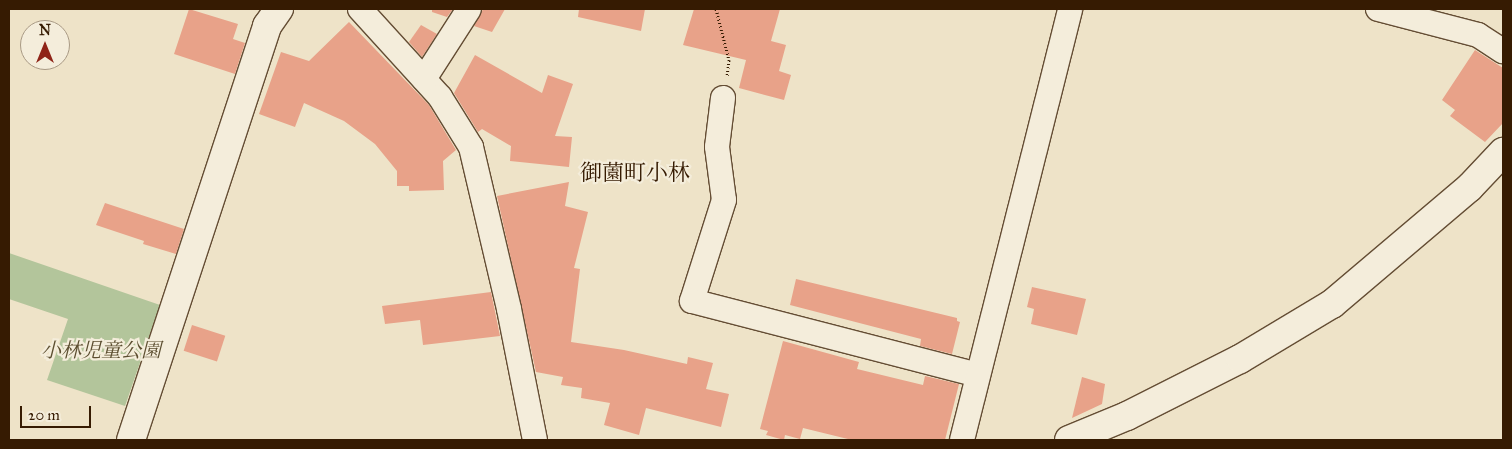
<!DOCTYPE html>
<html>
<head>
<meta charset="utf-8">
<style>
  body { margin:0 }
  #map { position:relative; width:1512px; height:449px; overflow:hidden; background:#eee3c8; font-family:"IM FELL Great Primer","Noto Serif JP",serif }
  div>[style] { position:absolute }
  .green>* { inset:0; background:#b3c59b }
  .building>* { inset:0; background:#e8a289; transform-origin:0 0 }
  .path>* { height:3px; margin-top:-1.5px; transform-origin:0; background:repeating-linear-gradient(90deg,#361b02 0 1px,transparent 0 3.5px) }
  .roads { filter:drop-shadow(1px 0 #644d34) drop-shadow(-1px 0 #644d34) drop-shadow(0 1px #644d34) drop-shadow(0 -1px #644d34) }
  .minor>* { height:24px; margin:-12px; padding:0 12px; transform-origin:12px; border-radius:12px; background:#f4eddb }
  .tertiary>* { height:28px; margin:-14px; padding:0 14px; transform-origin:14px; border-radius:14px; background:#f4eddb }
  span { translate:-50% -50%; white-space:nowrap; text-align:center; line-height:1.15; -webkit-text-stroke:4.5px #f4eddb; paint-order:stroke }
  .park-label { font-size:20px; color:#5c4e30; font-style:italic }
  .quarter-label { font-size:22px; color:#361b02 }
  .frame { position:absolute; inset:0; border:10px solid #361b02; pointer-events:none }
  .north { position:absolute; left:20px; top:20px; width:50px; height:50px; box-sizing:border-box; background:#f4eddb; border:1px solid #a89984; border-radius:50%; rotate:0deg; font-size:14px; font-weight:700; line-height:20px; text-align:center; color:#361b02 }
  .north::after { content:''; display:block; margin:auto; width:18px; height:22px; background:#8f2418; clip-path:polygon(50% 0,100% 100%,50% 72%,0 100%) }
  .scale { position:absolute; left:20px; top:406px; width:71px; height:22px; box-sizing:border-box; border:2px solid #361b02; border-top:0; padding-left:6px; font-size:15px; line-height:18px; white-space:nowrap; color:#361b02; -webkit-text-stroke:4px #f4eddb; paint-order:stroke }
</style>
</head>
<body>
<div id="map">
  <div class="green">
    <div style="clip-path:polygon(9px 253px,160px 305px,125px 406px,47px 380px,68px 319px,9px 299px)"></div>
  </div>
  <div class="building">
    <div style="clip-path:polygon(189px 9px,238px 24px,233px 39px,245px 43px,235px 74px,174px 54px)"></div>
    <div style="clip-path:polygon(432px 9px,453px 9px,447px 17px,432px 12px)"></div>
    <div style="clip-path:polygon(483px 9px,505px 9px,492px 32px,474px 26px)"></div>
    <div style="clip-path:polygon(579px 9px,645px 9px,641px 31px,578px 17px)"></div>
    <div style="clip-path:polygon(694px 9px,780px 9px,771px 41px,786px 45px,779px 71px,791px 75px,784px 100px,739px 88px,746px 60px,683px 45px)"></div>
    <div style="clip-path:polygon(349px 22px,429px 105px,456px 150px,443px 161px,444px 190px,409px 191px,409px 186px,397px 186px,397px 171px,375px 144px,344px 121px,304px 103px,295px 127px,259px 114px,281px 52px,309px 61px)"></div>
    <div style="clip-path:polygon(421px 25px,437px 34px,422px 57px,409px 42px)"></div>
    <div style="clip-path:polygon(1475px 50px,1503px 68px,1503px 123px,1485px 142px,1450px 116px,1455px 110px,1442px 100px)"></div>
    <div style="clip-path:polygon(475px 55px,542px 93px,548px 75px,573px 84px,555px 136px,572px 137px,569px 167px,510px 161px,511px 146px,482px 129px,478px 132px,454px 93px)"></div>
    <div style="clip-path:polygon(569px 182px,565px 206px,588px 212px,574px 268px,580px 269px,571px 342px,624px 350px,687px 364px,688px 357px,713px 363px,706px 389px,729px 394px,721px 427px,646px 408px,639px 435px,604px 425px,610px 403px,581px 398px,582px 388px,561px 385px,563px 377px,536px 372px,497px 196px)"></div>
    <div style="clip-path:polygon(105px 203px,184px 229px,176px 254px,143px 244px,144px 241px,96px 225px)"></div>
    <div style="clip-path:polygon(796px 279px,957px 318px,957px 321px,960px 322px,952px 354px,920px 346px,921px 339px,790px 305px)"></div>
    <div style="clip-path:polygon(1032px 287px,1086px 299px,1077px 335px,1031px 324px,1034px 309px,1027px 307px)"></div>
    <div style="clip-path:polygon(491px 292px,500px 336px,423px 345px,420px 320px,385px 324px,382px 306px)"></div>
    <div style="left:192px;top:325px;width:35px;height:27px;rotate:18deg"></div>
    <div style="clip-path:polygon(783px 341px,859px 362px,857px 369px,923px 385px,925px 376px,959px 384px,945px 440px,852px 440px,803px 428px,800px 439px,785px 435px,784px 440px,766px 435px,768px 431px,760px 429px)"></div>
    <div style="clip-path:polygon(1082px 377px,1105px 384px,1102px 404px,1072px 418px)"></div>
  </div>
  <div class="path">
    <div style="left:716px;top:9px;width:53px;rotate:75.7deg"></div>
    <div style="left:729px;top:60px;width:16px;rotate:97deg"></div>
  </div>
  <div class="roads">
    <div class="minor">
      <div style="left:360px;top:9px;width:119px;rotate:47.7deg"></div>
      <div style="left:440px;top:97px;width:59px;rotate:58.2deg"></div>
      <div style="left:471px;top:147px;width:166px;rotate:76.8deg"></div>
      <div style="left:509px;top:309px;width:134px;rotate:78.8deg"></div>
      <div style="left:1378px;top:9px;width:103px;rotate:14.6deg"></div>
      <div style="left:1478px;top:35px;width:30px;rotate:33deg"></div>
      <div style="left:424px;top:79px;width:83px;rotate:-57.3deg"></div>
      <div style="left:723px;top:98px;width:49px;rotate:97deg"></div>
      <div style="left:717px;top:147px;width:53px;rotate:82.5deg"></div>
      <div style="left:724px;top:200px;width:106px;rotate:107.6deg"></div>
      <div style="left:692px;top:301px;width:295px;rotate:14.5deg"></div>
      <div style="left:962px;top:440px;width:444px;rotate:-75.9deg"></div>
    </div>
    <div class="tertiary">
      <div style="left:131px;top:440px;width:436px;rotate:-71.8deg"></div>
      <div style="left:267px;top:26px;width:21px;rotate:-55deg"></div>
      <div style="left:1069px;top:440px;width:63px;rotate:-22.5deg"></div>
      <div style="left:1127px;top:416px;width:127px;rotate:-26.8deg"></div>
      <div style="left:1240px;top:359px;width:107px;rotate:-30.9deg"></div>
      <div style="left:1332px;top:304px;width:180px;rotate:-40.3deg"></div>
      <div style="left:1469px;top:188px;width:50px;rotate:-46.6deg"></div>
    </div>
  </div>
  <div class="park-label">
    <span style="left:101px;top:350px">小林児童公園</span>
  </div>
  <div class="quarter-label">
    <span style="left:635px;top:173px">御薗町小林</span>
  </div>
  <div class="frame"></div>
  <div class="north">N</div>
  <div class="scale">20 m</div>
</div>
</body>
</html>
